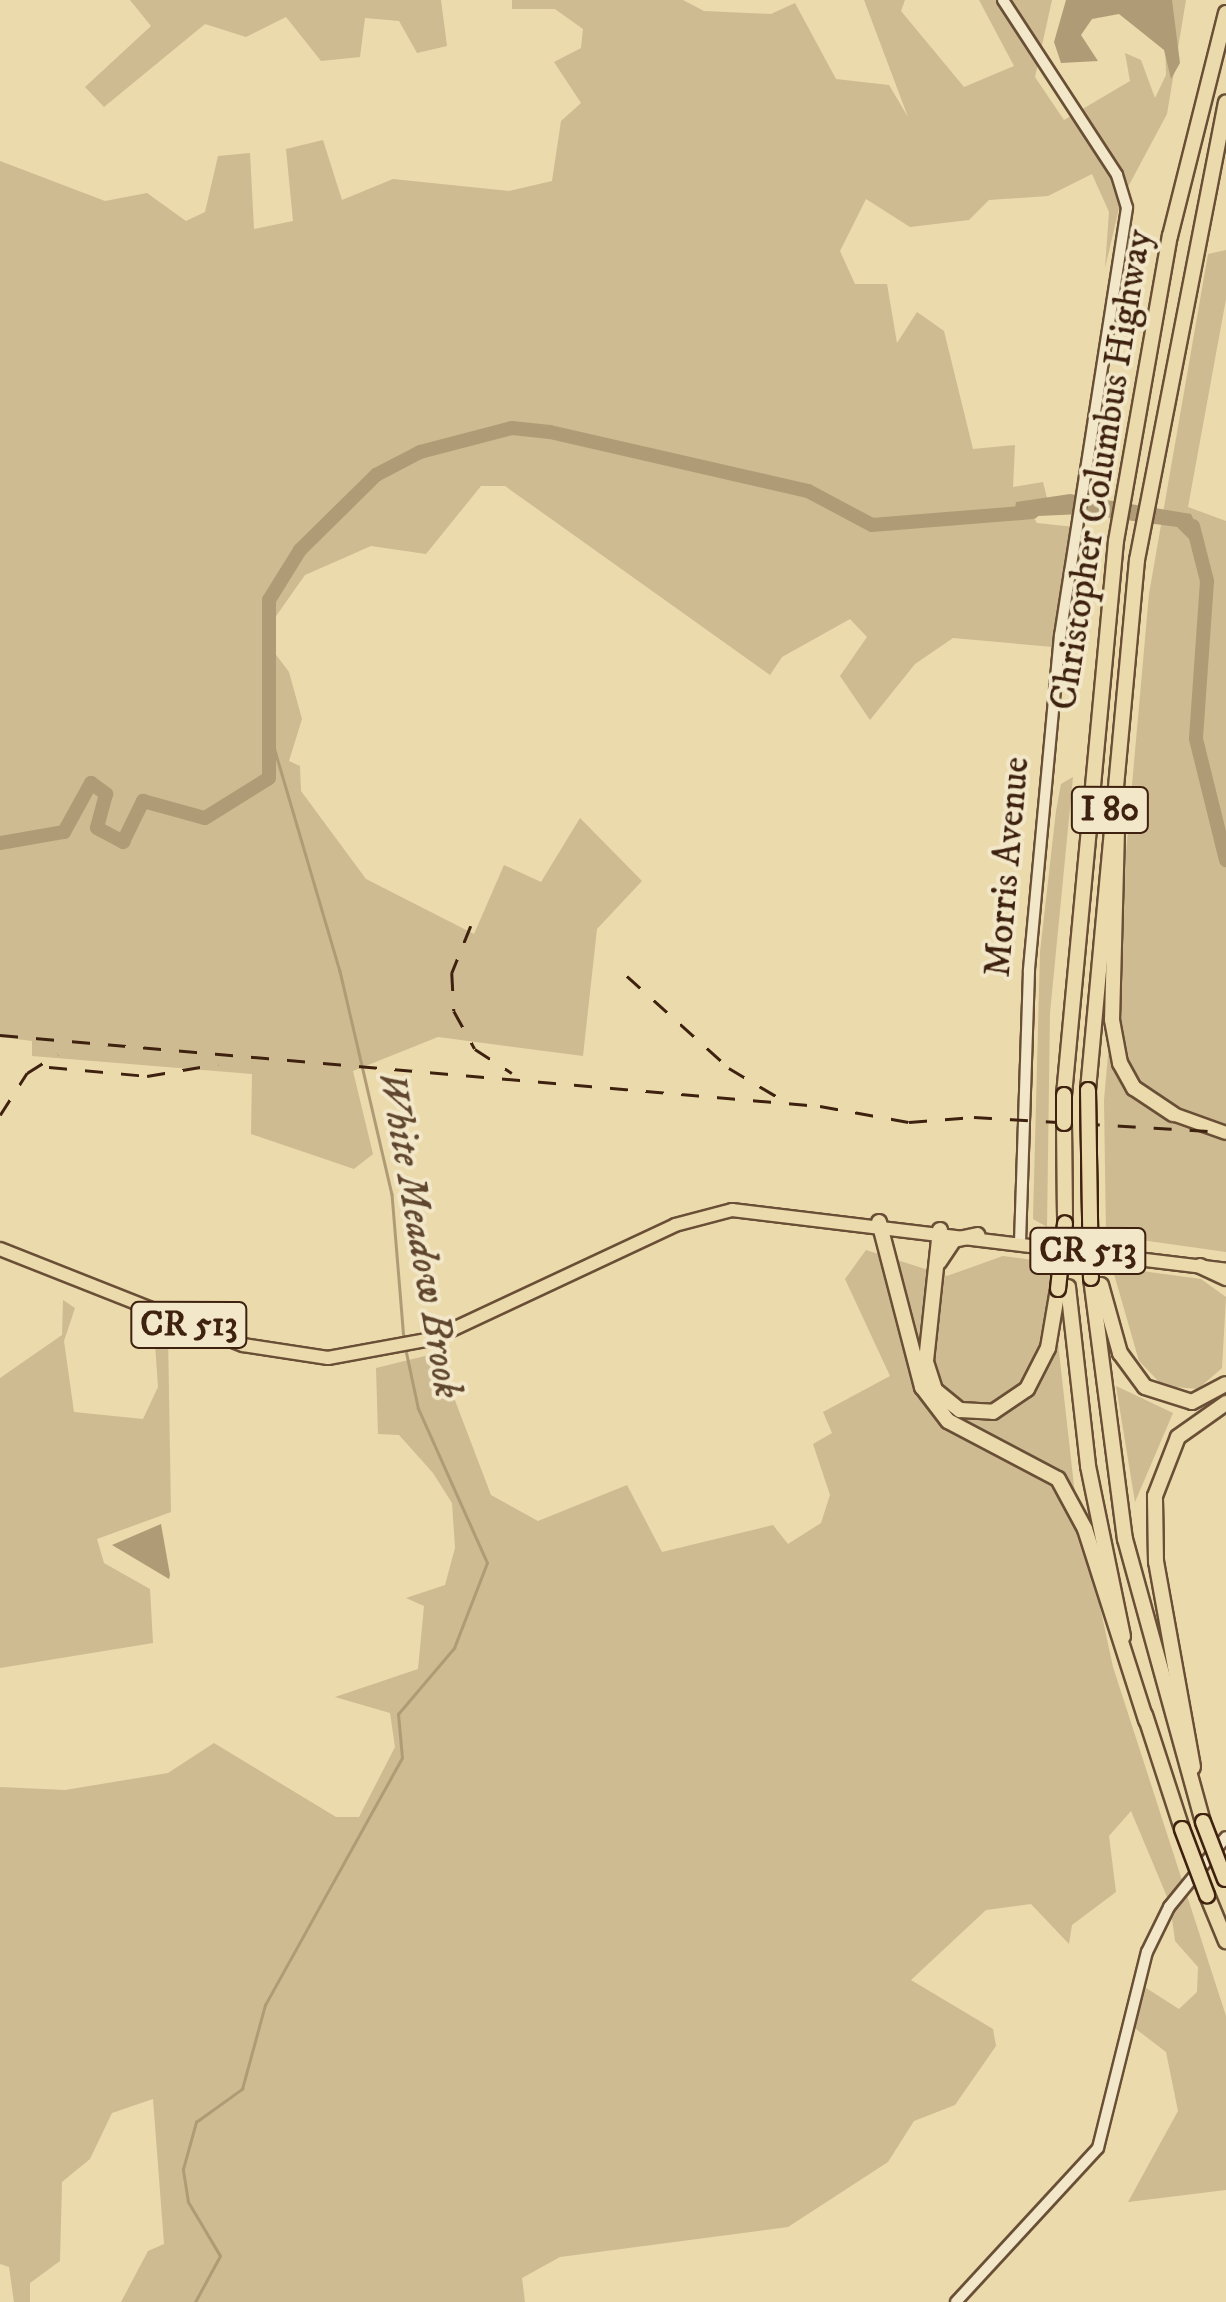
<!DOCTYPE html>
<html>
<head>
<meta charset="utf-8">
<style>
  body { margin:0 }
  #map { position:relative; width:1226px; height:2302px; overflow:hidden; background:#ebdaac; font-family:"IM FELL DW Pica",serif }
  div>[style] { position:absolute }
  .green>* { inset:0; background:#cebb91 }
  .water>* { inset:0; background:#b09b77 }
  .stream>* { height:2.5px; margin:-1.25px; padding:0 1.25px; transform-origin:1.25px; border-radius:1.25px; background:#b09b77 }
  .river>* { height:14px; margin:-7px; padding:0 7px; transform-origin:7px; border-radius:7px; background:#b09b77 }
  .roads { filter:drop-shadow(2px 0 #694f36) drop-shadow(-2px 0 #694f36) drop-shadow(0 2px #694f36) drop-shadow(0 -2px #694f36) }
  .tertiary>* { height:10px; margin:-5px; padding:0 5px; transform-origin:5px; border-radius:5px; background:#f2e7c9 }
  .primary>* { height:12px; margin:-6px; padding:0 6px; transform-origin:6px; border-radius:6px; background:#ebdaac }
  .motorway>* { height:14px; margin:-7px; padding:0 7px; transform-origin:7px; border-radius:7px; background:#ebdaac }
  .rail>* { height:2.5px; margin-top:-1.25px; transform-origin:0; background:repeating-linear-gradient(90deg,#3e210f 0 18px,transparent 0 36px) }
  .bridges { filter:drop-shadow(2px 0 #3e210f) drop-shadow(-2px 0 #3e210f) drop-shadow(0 2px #3e210f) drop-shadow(0 -2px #3e210f) }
  .motorway-bridge>* { height:14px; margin:-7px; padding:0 7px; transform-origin:7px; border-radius:7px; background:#ebdaac }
  span { translate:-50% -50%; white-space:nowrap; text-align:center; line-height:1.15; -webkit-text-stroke:8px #f2e7c9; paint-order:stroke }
  .shield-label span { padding:2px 8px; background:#f2e7c9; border:2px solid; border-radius:8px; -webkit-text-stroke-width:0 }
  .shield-label { font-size:35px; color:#3e210f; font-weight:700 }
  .street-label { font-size:38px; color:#3e210f }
  .water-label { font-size:40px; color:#60462e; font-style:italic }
</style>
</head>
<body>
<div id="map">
  <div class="green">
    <div style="clip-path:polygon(130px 0,441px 0,447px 46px,417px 53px,399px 21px,365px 18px,360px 57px,321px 61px,286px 17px,246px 37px,205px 24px,104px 107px,85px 87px,151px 26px)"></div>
    <div style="clip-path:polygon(512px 0,683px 0,704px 11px,771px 14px,795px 3px,836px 79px,889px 85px,908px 117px,864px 0,905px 0,901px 11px,964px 87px,1014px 66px,979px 0,1052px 0,1035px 77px,1064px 120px,1130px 81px,1125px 53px,1141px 60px,1155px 98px,1166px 75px,1164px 0,1186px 0,1167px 114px,1121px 200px,1105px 268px,1109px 212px,1092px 174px,1048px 196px,989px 200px,969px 220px,910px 227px,866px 199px,840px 251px,855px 284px,887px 284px,897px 343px,917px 312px,944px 331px,973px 449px,1015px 445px,1013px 487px,1043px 482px,1048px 502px,1028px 508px,1037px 523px,1084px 528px,1064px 648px,953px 638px,915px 664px,870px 720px,840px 676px,867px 637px,850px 619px,782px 657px,770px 675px,505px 486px,481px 486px,426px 554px,371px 546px,305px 575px,262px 636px,289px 672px,302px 719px,289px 761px,300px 766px,301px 791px,366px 879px,474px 934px,504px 865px,541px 882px,580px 818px,642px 881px,597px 929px,583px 1056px,438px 1037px,353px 1071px,373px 1154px,354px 1169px,251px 1134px,252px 1074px,32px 1056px,32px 1041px,0 1037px,0 161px,105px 201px,147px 193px,186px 221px,205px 212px,218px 156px,250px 153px,254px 229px,293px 221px,286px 149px,323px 140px,342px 200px,393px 179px,509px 191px,552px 181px,561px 121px,581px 103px,554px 62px,581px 48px,583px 29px,555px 9px,512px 9px)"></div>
    <div style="clip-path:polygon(1226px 250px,1226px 299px,1188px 507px,1226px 521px,1226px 1252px,1106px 1235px,1104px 1100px,1149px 594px,1208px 254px)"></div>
    <div style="clip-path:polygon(1073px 777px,1050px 1013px,1047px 1227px,1033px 1219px,1040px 952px,1056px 811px,1061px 784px)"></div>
    <div style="clip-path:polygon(866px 1250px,947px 1276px,1003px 1256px,1049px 1262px,1074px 1486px,1113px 1667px,1226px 2016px,1226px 2190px,1128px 2202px,1178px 2111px,1166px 2052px,1132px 2026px,1143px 1986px,1179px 2009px,1197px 1992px,1198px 1967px,1175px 1941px,1170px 1904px,1131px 1811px,1109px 1836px,1116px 1892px,1072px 1925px,1069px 1944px,1031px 1904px,986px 1910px,911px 1980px,993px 2029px,996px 2046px,955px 2105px,914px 2121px,888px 2162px,788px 2227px,560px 2257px,522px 2278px,525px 2302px,121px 2302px,148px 2251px,164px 2244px,153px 2099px,112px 2113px,90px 2159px,62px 2182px,60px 2261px,30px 2283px,30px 2302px,14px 2302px,9px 2267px,0 2264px,0 1787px,65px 1790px,168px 1773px,214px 1743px,336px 1817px,359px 1817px,395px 1747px,390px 1713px,335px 1697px,418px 1669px,424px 1606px,406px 1598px,445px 1585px,455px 1548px,452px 1503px,433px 1473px,399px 1435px,378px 1434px,376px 1368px,437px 1353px,491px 1495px,538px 1521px,627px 1485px,662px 1552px,773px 1525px,788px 1544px,821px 1523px,830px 1495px,813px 1444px,832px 1433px,823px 1412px,890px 1376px,845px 1279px)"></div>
    <div style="clip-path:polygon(1112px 1267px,1201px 1279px,1226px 1297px,1222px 1368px,1198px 1389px,1163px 1386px,1139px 1361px)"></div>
    <div style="clip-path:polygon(63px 1300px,75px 1308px,64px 1341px,74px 1412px,143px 1419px,158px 1387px,154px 1329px,168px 1334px,171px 1512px,97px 1539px,104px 1563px,150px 1589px,153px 1643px,0 1668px,0 1378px,62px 1335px)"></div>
    <div style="clip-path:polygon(1116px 1386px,1173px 1413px,1135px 1502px)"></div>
  </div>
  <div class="water">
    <div style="clip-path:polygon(1066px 0,1172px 0,1180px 63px,1171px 79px,1164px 50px,1119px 14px,1092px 19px,1081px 35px,1098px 61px,1061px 63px,1054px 42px)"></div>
    <div style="clip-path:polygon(1070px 494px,1191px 514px,1204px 541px,1196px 546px,1177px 527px,1082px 514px,1014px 517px,1016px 502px)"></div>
    <div style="clip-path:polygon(161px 1524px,170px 1575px,169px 1579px,112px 1545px)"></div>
  </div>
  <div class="stream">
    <div style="left:269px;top:730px;width:251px;rotate:73.6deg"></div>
    <div style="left:340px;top:971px;width:229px;rotate:76.9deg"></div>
    <div style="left:392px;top:1194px;width:146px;rotate:85.3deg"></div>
    <div style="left:195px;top:2302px;width:52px;rotate:-61.5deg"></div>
    <div style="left:220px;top:2256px;width:63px;rotate:-120.7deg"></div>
    <div style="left:188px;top:2202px;width:33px;rotate:-99deg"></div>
    <div style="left:183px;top:2169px;width:49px;rotate:-74.5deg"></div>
    <div style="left:196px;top:2122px;width:57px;rotate:-35.7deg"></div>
    <div style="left:242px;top:2089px;width:87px;rotate:-74.7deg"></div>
    <div style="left:265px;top:2005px;width:282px;rotate:-61deg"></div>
    <div style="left:402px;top:1758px;width:44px;rotate:-95.2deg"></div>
    <div style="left:398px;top:1714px;width:87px;rotate:-49.7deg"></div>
    <div style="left:454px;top:1648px;width:91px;rotate:-68.8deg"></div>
    <div style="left:487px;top:1563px;width:169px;rotate:-114.1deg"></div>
    <div style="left:418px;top:1409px;width:62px;rotate:-102deg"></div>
  </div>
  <div class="river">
    <div style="left:1193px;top:526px;width:57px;rotate:75.7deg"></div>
    <div style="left:1207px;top:581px;width:158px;rotate:94deg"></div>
    <div style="left:1196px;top:739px;width:125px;rotate:76.1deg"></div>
    <div style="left:0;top:843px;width:65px;rotate:-9.8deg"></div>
    <div style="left:64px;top:832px;width:56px;rotate:-61.1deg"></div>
    <div style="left:91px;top:783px;width:19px;rotate:36deg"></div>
    <div style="left:106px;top:794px;width:35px;rotate:105deg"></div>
    <div style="left:97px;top:828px;width:30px;rotate:28deg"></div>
    <div style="left:123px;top:842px;width:46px;rotate:-64deg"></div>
    <div style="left:143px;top:801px;width:64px;rotate:15.3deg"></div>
    <div style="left:205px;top:818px;width:75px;rotate:-32deg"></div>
    <div style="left:269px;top:778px;width:178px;rotate:-90deg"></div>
    <div style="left:269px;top:600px;width:59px;rotate:-58.2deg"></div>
    <div style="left:300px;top:550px;width:107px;rotate:-44.6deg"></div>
    <div style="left:376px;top:475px;width:50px;rotate:-27.6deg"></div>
    <div style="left:420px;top:452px;width:95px;rotate:-14.6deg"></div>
    <div style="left:512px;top:428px;width:38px;rotate:6deg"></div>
    <div style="left:550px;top:432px;width:265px;rotate:12.9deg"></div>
    <div style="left:808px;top:491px;width:72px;rotate:28deg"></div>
    <div style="left:872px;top:525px;width:161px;rotate:-4.6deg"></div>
  </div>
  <div class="roads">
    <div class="tertiary">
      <div style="left:1003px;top:0;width:209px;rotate:56.9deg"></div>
      <div style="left:1117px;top:175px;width:34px;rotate:73deg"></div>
      <div style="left:1127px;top:208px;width:432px;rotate:98.9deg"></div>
      <div style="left:1060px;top:635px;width:337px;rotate:95.3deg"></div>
      <div style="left:1029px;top:971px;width:270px;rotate:91.9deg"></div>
      <div style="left:956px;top:2302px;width:209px;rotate:-47.3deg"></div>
      <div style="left:1098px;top:2148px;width:202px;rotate:-76deg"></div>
      <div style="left:1147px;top:1952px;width:50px;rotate:-63.9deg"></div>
      <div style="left:1169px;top:1907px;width:90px;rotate:-50.8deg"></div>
    </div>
    <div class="primary">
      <div style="left:1173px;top:1114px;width:56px;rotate:19.7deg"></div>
      <div style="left:0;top:1249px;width:261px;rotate:21.6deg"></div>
      <div style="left:243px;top:1345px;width:86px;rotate:8.7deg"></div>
      <div style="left:328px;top:1358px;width:106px;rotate:-10.4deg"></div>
      <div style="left:432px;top:1339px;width:268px;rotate:-25.1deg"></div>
      <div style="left:675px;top:1225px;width:59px;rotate:-14.7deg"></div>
      <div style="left:732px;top:1210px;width:498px;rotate:6.9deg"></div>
    </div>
    <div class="motorway">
      <div style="left:1117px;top:830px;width:190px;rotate:91.5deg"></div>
      <div style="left:1112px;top:1020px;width:44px;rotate:79.5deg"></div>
      <div style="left:1120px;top:1063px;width:29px;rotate:61deg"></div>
      <div style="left:1134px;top:1088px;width:47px;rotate:33.7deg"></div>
      <div style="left:1088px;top:1090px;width:532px;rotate:-84.72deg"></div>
      <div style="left:1137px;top:560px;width:466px;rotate:-79deg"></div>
      <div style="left:1064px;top:1095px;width:556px;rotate:-84.64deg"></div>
      <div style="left:1116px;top:541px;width:310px;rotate:-80deg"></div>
      <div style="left:1170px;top:236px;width:230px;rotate:-75.9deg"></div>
      <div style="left:1064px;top:1123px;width:100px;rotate:89.4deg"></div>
      <div style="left:879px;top:1222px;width:171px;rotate:75.4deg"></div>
      <div style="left:922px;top:1387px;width:43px;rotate:52.6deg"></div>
      <div style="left:948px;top:1421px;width:124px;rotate:27.8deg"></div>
      <div style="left:1058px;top:1479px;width:57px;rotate:61.6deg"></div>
      <div style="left:1085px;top:1529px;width:201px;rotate:72.3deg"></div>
      <div style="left:940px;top:1230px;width:133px;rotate:96.1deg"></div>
      <div style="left:926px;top:1362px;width:29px;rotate:72deg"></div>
      <div style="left:935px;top:1390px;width:32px;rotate:39deg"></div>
      <div style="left:960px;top:1410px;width:33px;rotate:3deg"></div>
      <div style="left:993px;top:1412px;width:41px;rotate:-34.1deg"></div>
      <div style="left:1027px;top:1389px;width:46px;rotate:-62.9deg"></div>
      <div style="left:1048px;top:1348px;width:60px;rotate:-80.4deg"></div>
      <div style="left:939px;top:1262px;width:27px;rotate:-56deg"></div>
      <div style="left:954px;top:1240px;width:24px;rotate:-12deg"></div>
      <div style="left:1200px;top:1266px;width:29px;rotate:25deg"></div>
      <div style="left:1091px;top:1278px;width:263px;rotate:82.6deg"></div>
      <div style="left:1125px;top:1539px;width:294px;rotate:74.6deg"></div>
      <div style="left:1101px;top:1285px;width:71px;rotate:74.4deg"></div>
      <div style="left:1120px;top:1353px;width:42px;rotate:53.7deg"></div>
      <div style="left:1145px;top:1387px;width:49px;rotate:17.7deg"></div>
      <div style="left:1192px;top:1402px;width:38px;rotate:-28deg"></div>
      <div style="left:1068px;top:1287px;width:180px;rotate:83.6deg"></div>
      <div style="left:1088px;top:1466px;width:174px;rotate:78.4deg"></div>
      <div style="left:1145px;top:1715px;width:120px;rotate:72deg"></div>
      <div style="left:1193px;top:1767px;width:208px;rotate:-100.2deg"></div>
      <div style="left:1156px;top:1562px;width:66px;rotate:-90.9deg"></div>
      <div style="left:1155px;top:1496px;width:63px;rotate:-68.7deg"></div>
      <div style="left:1178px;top:1437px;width:59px;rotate:-35.3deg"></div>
      <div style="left:1207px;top:1895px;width:50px;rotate:67.6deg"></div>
    </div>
  </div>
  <div class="rail">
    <div style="left:471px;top:926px;width:51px;rotate:112deg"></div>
    <div style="left:452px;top:973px;width:38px;rotate:87deg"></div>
    <div style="left:454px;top:1011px;width:43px;rotate:61.1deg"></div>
    <div style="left:475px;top:1049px;width:44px;rotate:33deg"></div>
    <div style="left:627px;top:976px;width:137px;rotate:42deg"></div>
    <div style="left:729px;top:1068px;width:55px;rotate:30.8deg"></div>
    <div style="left:0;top:1035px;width:823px;rotate:4.95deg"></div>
    <div style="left:820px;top:1106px;width:90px;rotate:10.2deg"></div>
    <div style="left:909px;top:1122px;width:65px;rotate:-4.4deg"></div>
    <div style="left:974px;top:1117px;width:252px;rotate:3.4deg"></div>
    <div style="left:49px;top:1067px;width:98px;rotate:5.2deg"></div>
    <div style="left:147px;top:1076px;width:72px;rotate:-9.6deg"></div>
    <div style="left:0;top:1115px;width:50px;rotate:-57.3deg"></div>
    <div style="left:27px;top:1073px;width:36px;rotate:-32deg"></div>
  </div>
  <div class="bridges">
    <div class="motorway-bridge">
      <div style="left:1088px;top:1090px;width:188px;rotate:89.1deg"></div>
      <div style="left:1064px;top:1123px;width:28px;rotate:-90deg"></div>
      <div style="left:1058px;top:1289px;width:66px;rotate:-83.9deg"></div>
      <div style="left:1203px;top:1822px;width:61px;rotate:68.9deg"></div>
      <div style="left:1182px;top:1829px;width:71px;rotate:69.3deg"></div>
    </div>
  </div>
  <div class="shield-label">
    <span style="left:1110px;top:810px">I 80</span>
    <span style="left:1088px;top:1251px">CR 513</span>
    <span style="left:189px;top:1325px">CR 513</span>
  </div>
  <div class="street-label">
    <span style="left:1102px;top:470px;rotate:-81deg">Christopher Columbus Highway</span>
    <span style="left:1008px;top:867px;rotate:-85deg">Morris Avenue</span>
  </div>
  <div class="water-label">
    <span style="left:419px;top:1235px;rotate:80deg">White Meadow Brook</span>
  </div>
</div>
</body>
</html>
